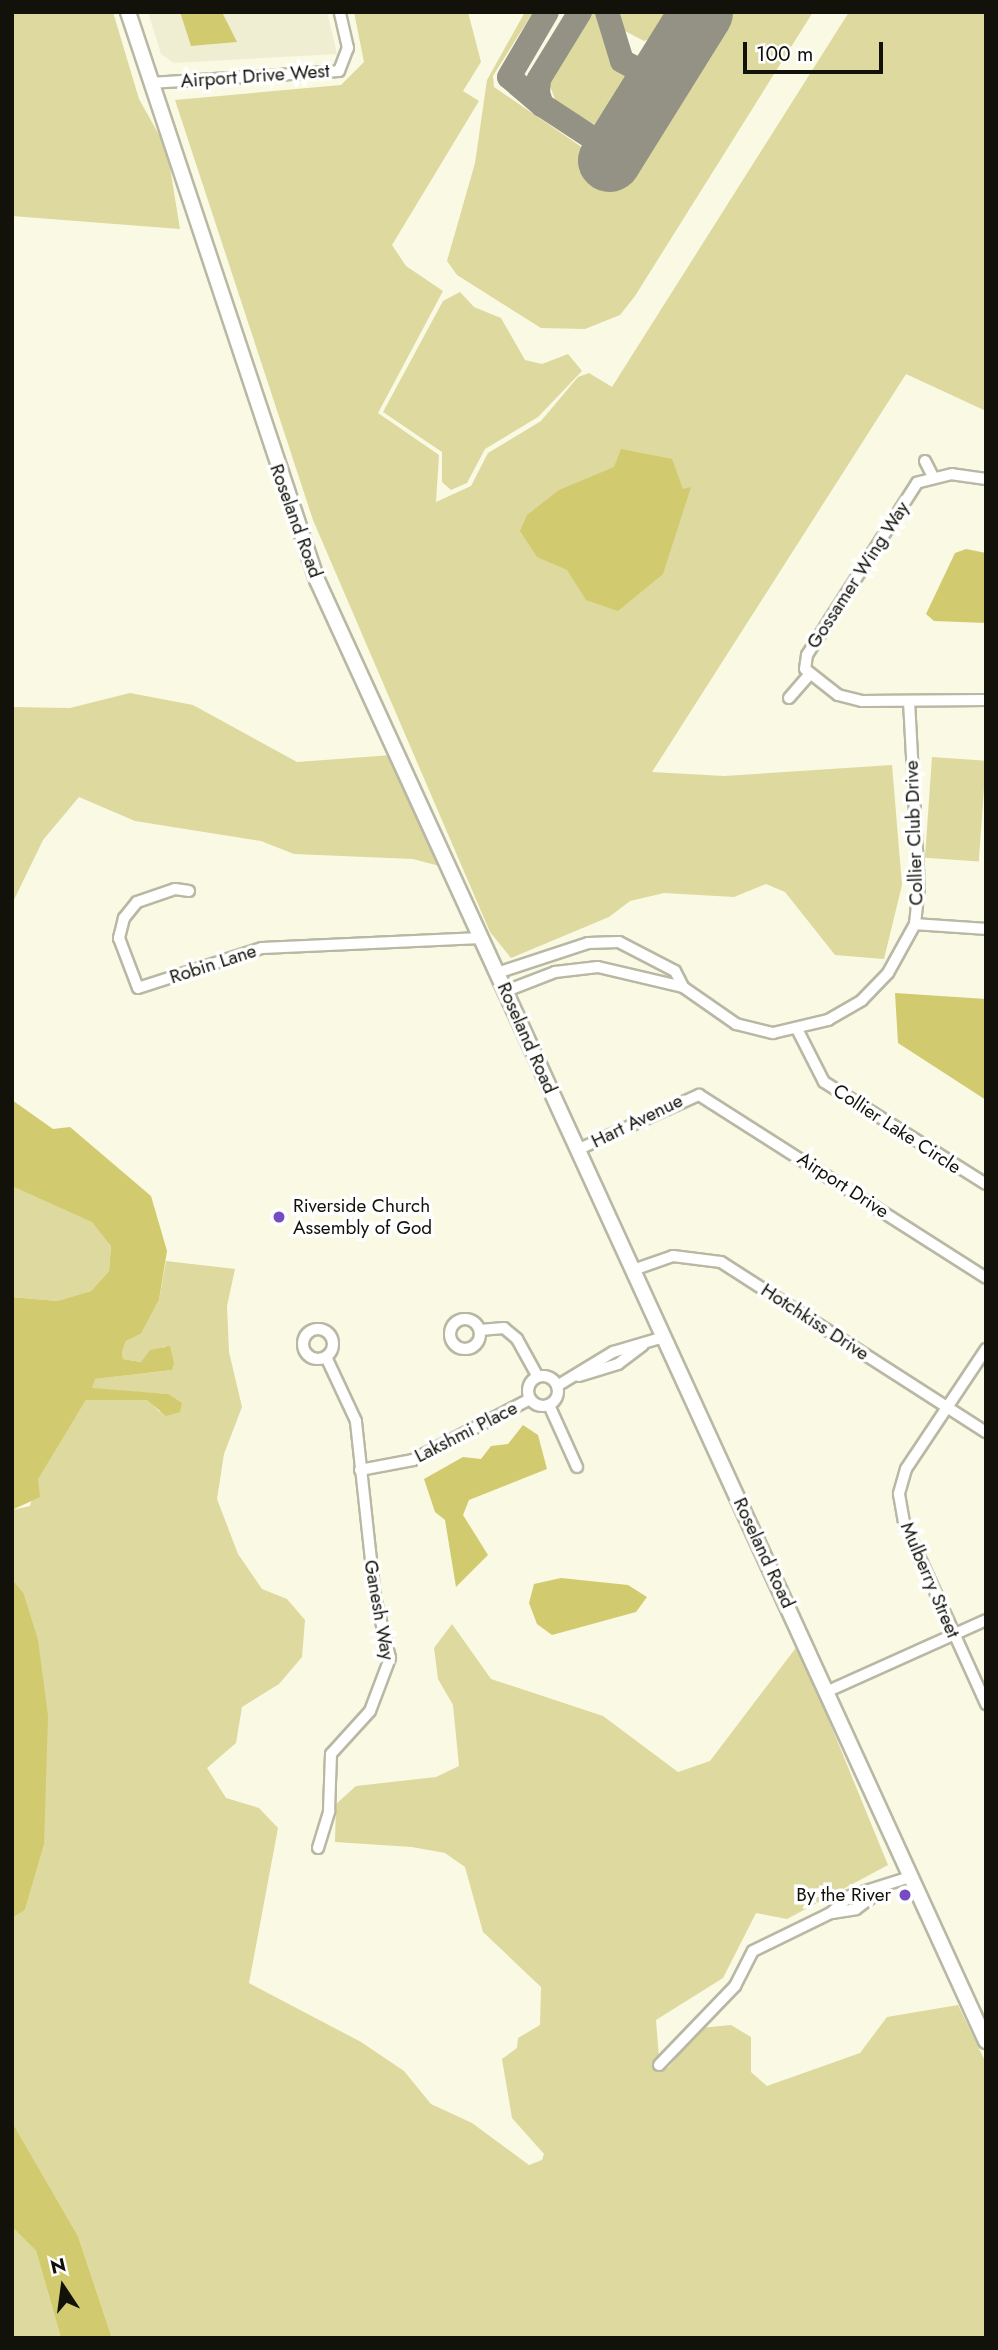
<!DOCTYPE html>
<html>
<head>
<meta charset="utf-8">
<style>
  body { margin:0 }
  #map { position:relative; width:998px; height:2350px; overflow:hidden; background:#faf9e4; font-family:Jost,sans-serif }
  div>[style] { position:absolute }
  .built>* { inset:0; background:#efeed2 }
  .green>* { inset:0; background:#ded99e; transform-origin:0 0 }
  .water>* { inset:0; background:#d2ca6f }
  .taxiway>* { height:24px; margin:-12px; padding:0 12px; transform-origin:12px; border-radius:12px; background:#939284 }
  .runway>* { height:63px; margin:-31.5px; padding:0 31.5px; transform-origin:31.5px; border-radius:31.5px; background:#939284 }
  .roads { filter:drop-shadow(2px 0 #b9b8a4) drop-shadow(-2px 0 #b9b8a4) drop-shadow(0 2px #b9b8a4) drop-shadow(0 -2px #b9b8a4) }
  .minor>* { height:10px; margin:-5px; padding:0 5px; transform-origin:5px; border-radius:5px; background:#fff }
  .minor>.ring { margin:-5px; padding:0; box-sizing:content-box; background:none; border:10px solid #fff; border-radius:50% }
  .secondary>* { height:14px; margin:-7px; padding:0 7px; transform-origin:7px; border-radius:7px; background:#fff }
  .dots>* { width:19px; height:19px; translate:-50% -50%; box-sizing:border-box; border:4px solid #fff; border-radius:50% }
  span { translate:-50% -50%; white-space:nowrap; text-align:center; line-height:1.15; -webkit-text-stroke:7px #fff; paint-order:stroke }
  .street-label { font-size:19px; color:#12120b }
  .poi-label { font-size:19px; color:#12120b }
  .left { translate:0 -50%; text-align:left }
  .right { translate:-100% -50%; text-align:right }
  .frame { position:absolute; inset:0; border:14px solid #12120b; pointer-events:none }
  .north { position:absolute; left:28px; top:2252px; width:70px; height:70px; -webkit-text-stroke:5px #fff; paint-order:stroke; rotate:347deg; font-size:19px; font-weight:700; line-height:28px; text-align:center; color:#12120b }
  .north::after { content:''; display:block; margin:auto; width:24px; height:32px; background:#12120b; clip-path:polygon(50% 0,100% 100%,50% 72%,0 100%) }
  .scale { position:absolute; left:743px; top:42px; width:140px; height:32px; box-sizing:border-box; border:4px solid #12120b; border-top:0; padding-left:9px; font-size:21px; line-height:24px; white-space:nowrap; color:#12120b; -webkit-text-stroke:5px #fff; paint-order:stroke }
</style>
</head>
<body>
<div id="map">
  <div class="built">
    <div style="clip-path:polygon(148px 12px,180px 12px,191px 46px,236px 42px,222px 12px,327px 12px,337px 54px,174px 63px,161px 54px)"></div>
  </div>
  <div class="green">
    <div style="clip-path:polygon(12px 12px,113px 12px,139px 99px,167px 149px,180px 229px,12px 216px)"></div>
    <div style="clip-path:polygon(354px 12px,468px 12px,481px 62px,463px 91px,479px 101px,392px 245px,406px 266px,443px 291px,378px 413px,439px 455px,436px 502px,471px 486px,488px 453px,541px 421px,578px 377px,589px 373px,612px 387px,849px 12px,986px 12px,986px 411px,906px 374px,652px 772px,724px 776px,892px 765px,902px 885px,884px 959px,835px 955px,785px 892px,766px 884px,734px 897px,664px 893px,630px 901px,609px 917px,511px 958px,490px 932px,313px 520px,175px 100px,341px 85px,364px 62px)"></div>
    <div style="clip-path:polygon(525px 12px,533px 12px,493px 76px,494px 87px,618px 172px,718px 12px,813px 12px,635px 296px,620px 315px,585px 329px,541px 328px,457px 275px,447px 261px,475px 163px,487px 80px)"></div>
    <div style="clip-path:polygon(591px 12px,597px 12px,612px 64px,639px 80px,602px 129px,556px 102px,549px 83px)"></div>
    <div style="clip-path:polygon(620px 12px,682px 12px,664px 35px,644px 41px,623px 30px)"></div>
    <div style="clip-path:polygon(460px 292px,474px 307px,501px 318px,525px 360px,542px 364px,568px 354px,582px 371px,538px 417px,485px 449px,467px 483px,451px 490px,442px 482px,442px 452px,383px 412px,443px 301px)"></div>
    <div style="clip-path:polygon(130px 693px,193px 705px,297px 762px,392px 755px,443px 867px,413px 859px,294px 854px,261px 841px,135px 821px,79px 797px,43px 840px,12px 904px,12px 707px,70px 708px)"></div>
    <div style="left:932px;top:757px;width:54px;height:101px;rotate:4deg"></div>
    <div style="clip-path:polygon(12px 1177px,99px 1221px,111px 1246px,109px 1271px,91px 1291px,57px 1301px,12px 1297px)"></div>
    <div style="clip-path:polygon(166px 1261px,235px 1269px,227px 1306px,229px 1352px,242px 1407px,224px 1454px,217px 1499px,238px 1554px,262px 1589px,287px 1599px,305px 1620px,302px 1657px,279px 1684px,242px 1707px,236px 1743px,207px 1768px,226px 1798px,259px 1808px,278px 1828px,249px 1983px,361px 2042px,404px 2071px,431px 2104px,472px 2123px,529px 2165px,542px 2160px,544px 2154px,512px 2118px,502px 2059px,517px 2048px,518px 2038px,540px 2025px,541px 1987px,483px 1932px,465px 1867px,445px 1853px,412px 1847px,335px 1842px,336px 1804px,356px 1786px,436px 1777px,459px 1766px,453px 1705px,438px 1679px,434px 1648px,452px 1624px,491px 1679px,603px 1716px,678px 1772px,710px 1761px,798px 1645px,888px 1865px,787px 1919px,756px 1913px,723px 1978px,656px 2020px,659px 2058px,652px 2063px,658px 2072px,669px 2067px,700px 2028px,731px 2025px,751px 2037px,751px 2072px,767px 2086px,860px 2053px,887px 2017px,958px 2005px,986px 2063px,986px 2338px,112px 2338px,78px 2236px,12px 2122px,12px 1918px,25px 1910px,44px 1845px,23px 1592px,12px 1579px,12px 1510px,30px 1506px,37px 1479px,86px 1400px,148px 1400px,160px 1412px,168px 1394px,91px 1389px,94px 1379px,172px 1370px,165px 1346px,141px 1362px,123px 1359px,122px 1352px,126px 1341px,141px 1334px,159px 1300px)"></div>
    <div style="clip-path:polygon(12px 2227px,36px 2251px,61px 2338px,12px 2338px)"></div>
  </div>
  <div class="water">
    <div style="clip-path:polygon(180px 12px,222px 12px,237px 42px,191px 46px)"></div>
    <div style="clip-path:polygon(621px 449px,672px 459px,683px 489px,691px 487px,663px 574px,618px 611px,586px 600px,567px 570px,537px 557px,520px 531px,527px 515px,559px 490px,614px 467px)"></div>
    <div style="clip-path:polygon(966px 549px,986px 553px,986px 623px,934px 621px,926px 614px,955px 553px)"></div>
    <div style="clip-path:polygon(895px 993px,986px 999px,986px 1100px,898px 1043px)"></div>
    <div style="clip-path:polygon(12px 1100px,53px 1129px,70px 1127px,151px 1196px,167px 1251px,159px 1300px,141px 1334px,126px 1341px,122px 1352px,123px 1359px,141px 1362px,150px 1350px,170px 1346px,174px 1363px,172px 1370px,95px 1379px,92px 1388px,168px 1394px,182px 1403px,180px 1412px,166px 1416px,147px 1400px,86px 1400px,38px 1479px,40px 1497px,12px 1510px,12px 1297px,57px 1301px,91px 1291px,109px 1271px,111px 1246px,92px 1222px,12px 1186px)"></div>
    <div style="clip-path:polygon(523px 1425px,538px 1435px,547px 1469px,469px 1500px,463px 1515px,488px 1555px,456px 1587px,445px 1520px,435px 1512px,424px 1479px,463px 1457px,481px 1459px,491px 1446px,508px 1444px)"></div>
    <div style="clip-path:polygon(561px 1578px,628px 1585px,647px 1597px,636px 1612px,552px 1635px,537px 1624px,529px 1603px,534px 1584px)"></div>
    <div style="clip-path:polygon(12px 1579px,23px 1592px,38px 1640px,48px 1716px,44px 1845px,25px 1910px,12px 1918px)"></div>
    <div style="clip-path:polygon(12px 2122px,78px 2236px,112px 2338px,61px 2338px,36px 2251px,12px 2227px)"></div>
  </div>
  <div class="taxiway">
    <div style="left:580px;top:12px;width:79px;rotate:121.5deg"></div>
    <div style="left:539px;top:79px;width:14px;rotate:94deg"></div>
    <div style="left:538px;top:93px;width:13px;rotate:72deg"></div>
    <div style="left:542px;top:105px;width:69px;rotate:33.2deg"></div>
    <div style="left:600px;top:143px;width:22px;rotate:-10deg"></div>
    <div style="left:607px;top:12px;width:51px;rotate:73deg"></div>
    <div style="left:622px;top:61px;width:21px;rotate:28deg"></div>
    <div style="left:641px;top:71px;width:28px;rotate:-13deg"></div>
    <div style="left:542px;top:105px;width:43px;rotate:-139.7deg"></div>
    <div style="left:509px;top:77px;width:75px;rotate:-59.7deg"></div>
  </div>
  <div class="runway">
    <div style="left:609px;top:160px;width:174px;rotate:-58.1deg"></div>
  </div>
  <div class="roads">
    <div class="minor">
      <div style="left:150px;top:83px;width:189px;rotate:-3.6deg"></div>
      <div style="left:339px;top:71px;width:25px;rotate:-69deg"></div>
      <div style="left:348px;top:48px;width:37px;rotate:-103deg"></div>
      <div style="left:925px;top:461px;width:16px;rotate:63deg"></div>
      <div style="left:986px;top:479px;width:34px;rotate:-172deg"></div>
      <div style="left:952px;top:474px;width:36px;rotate:166deg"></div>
      <div style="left:917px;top:483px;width:204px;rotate:122.6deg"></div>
      <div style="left:807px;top:655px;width:14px;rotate:98deg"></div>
      <div style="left:805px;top:669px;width:42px;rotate:38.2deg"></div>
      <div style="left:838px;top:695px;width:25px;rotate:14deg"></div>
      <div style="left:862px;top:701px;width:124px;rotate:-0.5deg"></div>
      <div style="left:789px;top:698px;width:29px;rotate:-49deg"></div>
      <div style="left:189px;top:891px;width:14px;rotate:-172deg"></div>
      <div style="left:175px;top:889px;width:40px;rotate:161.1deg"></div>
      <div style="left:137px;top:902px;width:21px;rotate:129deg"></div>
      <div style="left:124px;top:918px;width:21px;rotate:104deg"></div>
      <div style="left:119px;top:938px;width:53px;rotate:69.2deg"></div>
      <div style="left:138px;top:988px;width:130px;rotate:-17.9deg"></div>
      <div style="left:262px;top:948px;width:219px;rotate:-2.6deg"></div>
      <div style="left:915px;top:924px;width:71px;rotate:4deg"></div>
      <div style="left:497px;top:973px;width:96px;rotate:-18.2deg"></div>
      <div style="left:588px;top:943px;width:31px;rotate:-2deg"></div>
      <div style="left:619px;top:942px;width:63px;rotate:27.4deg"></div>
      <div style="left:675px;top:971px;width:18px;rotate:63deg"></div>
      <div style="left:683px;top:987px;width:65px;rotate:34.9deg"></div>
      <div style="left:736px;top:1024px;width:38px;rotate:14deg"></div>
      <div style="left:773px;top:1033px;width:57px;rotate:-13.3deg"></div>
      <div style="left:828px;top:1020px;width:39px;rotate:-30deg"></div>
      <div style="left:862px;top:1000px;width:37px;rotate:-46deg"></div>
      <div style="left:888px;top:973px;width:56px;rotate:-61.1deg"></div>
      <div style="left:915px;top:924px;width:38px;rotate:-84deg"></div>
      <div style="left:919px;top:886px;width:184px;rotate:-93.1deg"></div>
      <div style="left:506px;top:991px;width:53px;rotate:-21.2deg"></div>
      <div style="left:555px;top:972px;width:43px;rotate:-6.6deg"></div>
      <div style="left:598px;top:967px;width:87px;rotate:13.2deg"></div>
      <div style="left:797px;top:1029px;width:59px;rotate:63deg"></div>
      <div style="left:824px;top:1082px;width:191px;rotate:32.2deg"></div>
      <div style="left:577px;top:1150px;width:134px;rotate:-24.3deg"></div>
      <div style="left:699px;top:1095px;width:340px;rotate:32.5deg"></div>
      <div style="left:633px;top:1270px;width:42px;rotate:-19.3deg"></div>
      <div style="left:673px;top:1256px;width:48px;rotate:7.1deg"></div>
      <div style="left:721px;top:1262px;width:315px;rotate:32.7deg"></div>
      <div class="ring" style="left:450px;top:1319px;width:20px;height:20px"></div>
      <div class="ring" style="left:303px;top:1329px;width:20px;height:20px"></div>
      <div style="left:480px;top:1330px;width:24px;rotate:-5deg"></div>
      <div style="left:504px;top:1328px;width:17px;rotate:40deg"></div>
      <div style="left:517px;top:1339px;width:43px;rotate:61.1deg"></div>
      <div style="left:986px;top:1349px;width:144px;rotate:123.7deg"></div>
      <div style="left:906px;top:1469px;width:26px;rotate:106deg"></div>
      <div style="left:899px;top:1494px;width:29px;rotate:80deg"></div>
      <div style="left:904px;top:1523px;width:199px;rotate:65.6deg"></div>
      <div style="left:579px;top:1376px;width:41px;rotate:-17.1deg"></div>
      <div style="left:618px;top:1364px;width:31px;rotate:-37deg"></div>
      <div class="ring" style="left:528px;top:1376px;width:20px;height:20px"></div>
      <div style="left:557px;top:1386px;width:66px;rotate:-31.3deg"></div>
      <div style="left:613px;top:1352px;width:53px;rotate:-16.4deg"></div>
      <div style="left:549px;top:1405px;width:68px;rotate:65.7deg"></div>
      <div style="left:360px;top:1470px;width:54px;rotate:-10.7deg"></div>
      <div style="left:413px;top:1460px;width:132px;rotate:-27.5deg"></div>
      <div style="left:826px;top:1692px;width:175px;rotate:-24.2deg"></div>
      <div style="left:318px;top:1848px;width:39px;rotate:-73deg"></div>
      <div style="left:329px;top:1811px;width:57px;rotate:-88deg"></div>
      <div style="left:331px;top:1754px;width:58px;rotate:-47.8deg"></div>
      <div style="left:370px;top:1711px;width:57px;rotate:-69.3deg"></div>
      <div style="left:390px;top:1658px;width:63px;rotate:-103.8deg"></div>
      <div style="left:375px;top:1597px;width:177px;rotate:-96.2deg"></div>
      <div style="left:356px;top:1421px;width:71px;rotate:-115.1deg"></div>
      <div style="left:832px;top:1913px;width:24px;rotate:-9deg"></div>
      <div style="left:856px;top:1909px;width:30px;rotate:-37deg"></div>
      <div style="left:659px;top:2065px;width:110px;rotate:-46.1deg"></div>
      <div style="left:735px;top:1986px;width:39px;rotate:-63deg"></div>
      <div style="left:753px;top:1951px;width:87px;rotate:-26deg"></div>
      <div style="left:831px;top:1913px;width:25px;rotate:-42deg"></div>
      <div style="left:850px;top:1896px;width:63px;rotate:-17.6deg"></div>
    </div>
    <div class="secondary">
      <div style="left:128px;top:12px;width:599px;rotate:71.6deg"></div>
      <div style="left:317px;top:580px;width:1607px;rotate:65.4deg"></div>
    </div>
  </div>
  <div class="dots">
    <div style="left:279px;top:1217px;background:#774bc4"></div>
    <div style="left:905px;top:1895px;background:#774bc4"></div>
  </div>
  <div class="street-label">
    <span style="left:255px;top:76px;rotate:-4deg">Airport Drive West</span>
    <span style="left:296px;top:521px;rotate:70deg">Roseland Road</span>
    <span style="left:858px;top:575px;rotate:-57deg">Gossamer Wing Way</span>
    <span style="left:914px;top:833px;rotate:-92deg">Collier Club Drive</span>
    <span style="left:213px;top:964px;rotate:-18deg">Robin Lane</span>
    <span style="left:527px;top:1038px;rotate:66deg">Roseland Road</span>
    <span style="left:637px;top:1121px;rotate:-26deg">Hart Avenue</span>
    <span style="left:897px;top:1129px;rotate:33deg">Collier Lake Circle</span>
    <span style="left:843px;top:1185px;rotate:33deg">Airport Drive</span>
    <span style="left:815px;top:1322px;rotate:33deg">Hotchkiss Drive</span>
    <span style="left:466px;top:1432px;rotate:-27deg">Lakshmi Place</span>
    <span style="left:764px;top:1553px;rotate:65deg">Roseland Road</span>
    <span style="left:930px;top:1580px;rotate:67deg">Mulberry Street</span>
    <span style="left:379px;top:1610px;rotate:80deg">Ganesh Way</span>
  </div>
  <div class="poi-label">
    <span class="left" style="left:293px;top:1217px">Riverside Church<br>Assembly of God</span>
    <span class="right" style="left:891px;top:1895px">By the River</span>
  </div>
  <div class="frame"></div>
  <div class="north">N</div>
  <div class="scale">100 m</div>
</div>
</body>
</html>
